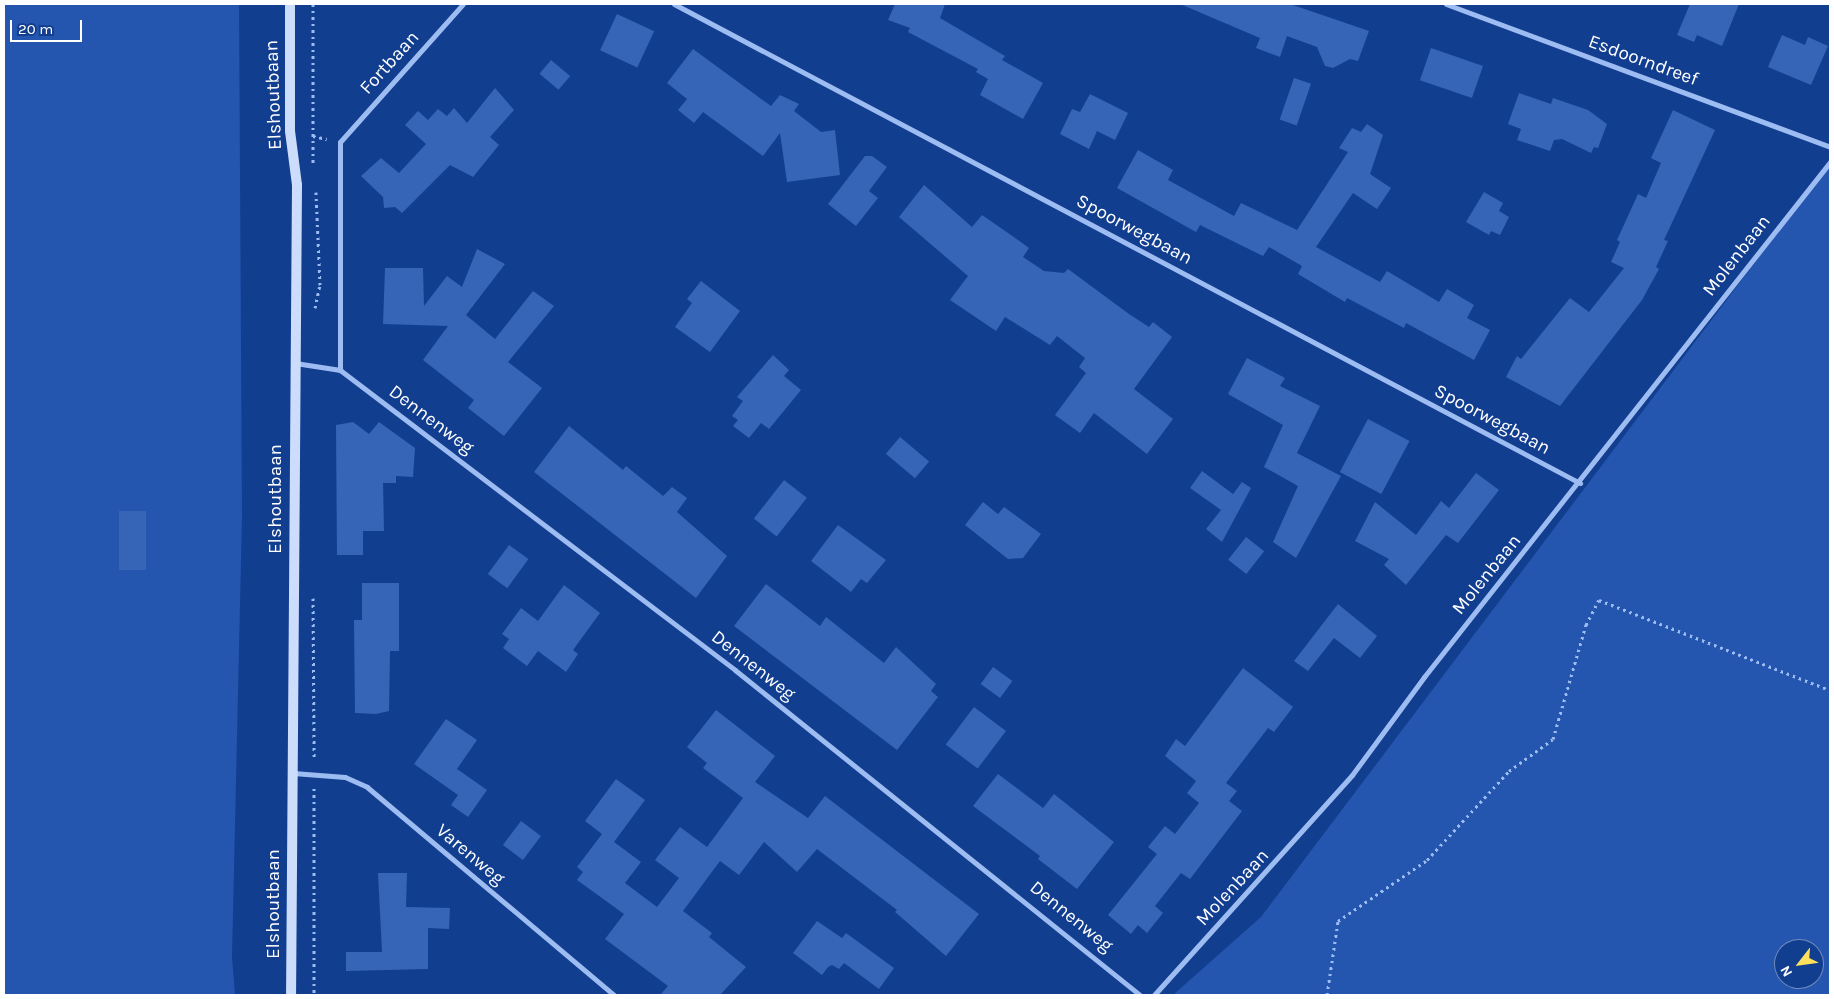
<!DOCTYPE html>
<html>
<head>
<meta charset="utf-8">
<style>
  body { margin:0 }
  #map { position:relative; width:1834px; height:999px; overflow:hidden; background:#123e90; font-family:Karla,sans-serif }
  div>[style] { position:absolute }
  .green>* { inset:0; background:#2456af }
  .building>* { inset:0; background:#3664b7; transform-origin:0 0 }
  .path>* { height:3px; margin-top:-1.5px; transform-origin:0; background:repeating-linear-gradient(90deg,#9dbcf2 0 2.5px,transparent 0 6.5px) }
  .minor>* { height:5px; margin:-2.5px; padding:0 2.5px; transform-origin:2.5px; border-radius:2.5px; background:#9dbcf2 }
  .secondary>* { height:10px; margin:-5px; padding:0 5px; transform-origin:5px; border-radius:5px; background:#ccddfc }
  span { translate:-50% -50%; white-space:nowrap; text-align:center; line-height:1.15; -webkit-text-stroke:4px #123e90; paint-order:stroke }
  .street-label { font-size:19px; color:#fff }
  .frame { position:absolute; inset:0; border:5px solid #fff; pointer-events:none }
  .north { position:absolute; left:1774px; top:939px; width:50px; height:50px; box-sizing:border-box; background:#123e90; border:1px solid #718bbc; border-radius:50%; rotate:240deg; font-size:14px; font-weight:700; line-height:20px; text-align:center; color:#fff }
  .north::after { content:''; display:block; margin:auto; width:18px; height:22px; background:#ffdf5e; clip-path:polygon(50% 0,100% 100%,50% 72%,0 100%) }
  .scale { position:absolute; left:10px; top:20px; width:72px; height:22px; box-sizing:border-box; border:2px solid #fff; border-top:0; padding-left:6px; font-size:15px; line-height:18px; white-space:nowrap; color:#fff; -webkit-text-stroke:4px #123e90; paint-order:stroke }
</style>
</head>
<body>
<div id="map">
  <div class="green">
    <div style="clip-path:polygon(4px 4px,239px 4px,242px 516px,232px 957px,235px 995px,4px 995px)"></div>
    <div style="clip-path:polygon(evenodd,1830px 163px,1830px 995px,1173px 995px,1261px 917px,1830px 163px,1784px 949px,1814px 949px,1814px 979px,1784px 979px,1784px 949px)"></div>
  </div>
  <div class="building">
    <div style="clip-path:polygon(895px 4px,945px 4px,940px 18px,1005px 56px,1002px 60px,1043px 83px,1023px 119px,980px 95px,988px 79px,976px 72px,978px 69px,908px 32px,910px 28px,888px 20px)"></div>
    <div style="clip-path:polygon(1180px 4px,1290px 4px,1369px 31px,1358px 61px,1350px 59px,1333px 68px,1325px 66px,1317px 47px,1287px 36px,1280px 57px,1256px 48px,1260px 38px)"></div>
    <div style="clip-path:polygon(1690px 4px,1739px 4px,1722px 46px,1697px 35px,1694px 42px,1677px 35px)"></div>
    <div style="left:617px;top:14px;width:41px;height:40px;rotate:25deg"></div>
    <div style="clip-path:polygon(1782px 35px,1805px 45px,1808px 37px,1828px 46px,1811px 85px,1768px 67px)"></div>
    <div style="left:1431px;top:48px;width:55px;height:34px;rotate:19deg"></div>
    <div style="clip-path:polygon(693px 49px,771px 106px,780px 95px,799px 104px,794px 111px,821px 132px,835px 130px,840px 175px,787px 182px,780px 133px,763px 156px,703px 112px,694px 123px,678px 110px,687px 99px,667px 83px)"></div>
    <div style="left:551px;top:60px;width:25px;height:18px;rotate:40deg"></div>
    <div style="left:1294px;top:78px;width:18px;height:44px;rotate:19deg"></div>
    <div style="clip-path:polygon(495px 88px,514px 110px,490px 137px,499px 145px,473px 177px,450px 165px,402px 213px,395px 207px,384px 208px,383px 197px,361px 176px,381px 158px,399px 173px,426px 144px,405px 125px,418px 111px,428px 120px,438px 109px,447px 116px,454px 108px,467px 123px)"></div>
    <div style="clip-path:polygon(1519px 93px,1551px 104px,1553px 98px,1588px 110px,1607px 124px,1598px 148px,1594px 147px,1591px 153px,1562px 139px,1554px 140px,1550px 151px,1517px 140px,1521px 129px,1508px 124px)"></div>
    <div style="clip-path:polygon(1090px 94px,1128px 113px,1115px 140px,1097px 131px,1089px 149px,1060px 134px,1072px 109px,1080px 112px)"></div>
    <div style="clip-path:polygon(1673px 110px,1715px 130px,1664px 240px,1668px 241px,1656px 267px,1659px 269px,1642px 300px,1560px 406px,1506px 377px,1517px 356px,1521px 359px,1570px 298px,1589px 312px,1624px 268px,1611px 262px,1620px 242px,1617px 240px,1638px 194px,1646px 198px,1661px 163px,1651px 158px)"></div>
    <div style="clip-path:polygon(1367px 124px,1383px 135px,1370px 174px,1391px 188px,1377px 209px,1353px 193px,1316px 247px,1380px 282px,1387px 271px,1439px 302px,1447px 289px,1474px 305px,1467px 318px,1490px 330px,1474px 360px,1406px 323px,1404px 328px,1347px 298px,1345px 302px,1298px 274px,1302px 266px,1269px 247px,1263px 256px,1200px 225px,1196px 232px,1117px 188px,1138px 150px,1173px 170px,1168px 180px,1234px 216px,1241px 203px,1297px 230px,1348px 152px,1339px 148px,1352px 128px,1361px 132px)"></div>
    <div style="clip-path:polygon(865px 156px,872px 156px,887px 167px,869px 191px,878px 198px,856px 226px,828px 204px)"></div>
    <div style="clip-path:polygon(924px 185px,972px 227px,982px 215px,1011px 235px,1029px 248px,1023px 257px,1044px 271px,1064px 273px,1068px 269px,1129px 314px,1149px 327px,1153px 322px,1172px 337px,1134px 389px,1173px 419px,1147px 454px,1094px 413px,1080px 433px,1055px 415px,1086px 373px,1079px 367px,1085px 358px,1057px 336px,1050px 345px,1005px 317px,996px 331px,950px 300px,968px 276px,899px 217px)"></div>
    <div style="clip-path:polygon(1484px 192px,1503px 203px,1499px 211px,1509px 217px,1500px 235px,1491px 231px,1489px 235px,1466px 222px)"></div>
    <div style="clip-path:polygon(477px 249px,505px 264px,466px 315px,495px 339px,533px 291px,554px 306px,508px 362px,542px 388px,504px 436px,468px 408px,474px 400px,423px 360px,448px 326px,383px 324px,385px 268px,423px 268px,424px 306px,447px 276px,462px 287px)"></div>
    <div style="clip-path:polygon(701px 281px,740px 311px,710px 352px,675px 327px,692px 303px,687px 299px)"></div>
    <div style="clip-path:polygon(773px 355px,789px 370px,784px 376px,801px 390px,769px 429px,761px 423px,749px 438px,733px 426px,738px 420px,732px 416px,743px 401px,737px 397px)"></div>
    <div style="clip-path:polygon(1247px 358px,1285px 378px,1280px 386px,1320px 406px,1297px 453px,1341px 476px,1296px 558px,1273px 542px,1298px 486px,1264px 467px,1283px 425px,1228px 394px)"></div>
    <div style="left:1368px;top:419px;width:47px;height:60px;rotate:28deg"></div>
    <div style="clip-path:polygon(353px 422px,369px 434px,379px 422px,415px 448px,413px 477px,396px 476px,396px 483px,383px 483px,384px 531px,363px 531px,363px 555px,337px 555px,336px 425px)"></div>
    <div style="clip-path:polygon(569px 426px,623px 470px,626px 466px,663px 496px,672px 487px,687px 498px,677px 512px,727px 556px,696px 598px,534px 472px)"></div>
    <div style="left:900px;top:437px;width:38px;height:22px;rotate:40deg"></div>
    <div style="clip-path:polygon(1202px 471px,1233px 494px,1242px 482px,1251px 488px,1222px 542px,1206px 529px,1221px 510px,1190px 488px)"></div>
    <div style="clip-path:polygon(1476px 473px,1499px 490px,1458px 543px,1446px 535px,1406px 585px,1384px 565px,1389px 559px,1355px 541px,1375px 502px,1416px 535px,1441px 501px,1449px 508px)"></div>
    <div style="left:784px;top:480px;width:29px;height:49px;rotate:38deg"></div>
    <div style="clip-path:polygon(983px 502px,998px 514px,1004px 507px,1041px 534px,1023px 558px,1008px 559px,965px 525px)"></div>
    <div style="left:146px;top:511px;width:59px;height:27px;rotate:90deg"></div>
    <div style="clip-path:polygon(838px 525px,886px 560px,867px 583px,861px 579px,851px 592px,811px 561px)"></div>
    <div style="left:1246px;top:537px;width:23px;height:29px;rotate:38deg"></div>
    <div style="left:509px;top:545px;width:24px;height:36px;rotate:36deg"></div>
    <div style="clip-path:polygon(362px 583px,399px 583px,399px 651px,390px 651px,389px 711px,376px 714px,355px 713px,354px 620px,362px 620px)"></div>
    <div style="clip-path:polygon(766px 584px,820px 626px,826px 617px,884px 663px,896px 647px,936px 684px,931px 691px,938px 697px,897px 750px,734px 626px)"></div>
    <div style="clip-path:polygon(564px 585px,600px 613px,573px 650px,578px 654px,566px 672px,538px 651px,527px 666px,503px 648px,509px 639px,502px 634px,521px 608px,538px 621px)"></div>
    <div style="clip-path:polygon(1338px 604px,1377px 636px,1360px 658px,1334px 638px,1308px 671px,1294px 661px)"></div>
    <div style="left:993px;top:667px;width:24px;height:21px;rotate:36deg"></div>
    <div style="clip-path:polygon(1243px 668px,1293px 707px,1274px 732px,1268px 728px,1226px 783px,1237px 791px,1229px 801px,1242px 811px,1190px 879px,1181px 873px,1155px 906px,1163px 913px,1147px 933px,1138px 925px,1131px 934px,1108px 915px,1157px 854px,1148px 847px,1165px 826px,1175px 834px,1199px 803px,1187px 793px,1196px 781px,1165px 756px,1176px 739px,1185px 746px)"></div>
    <div style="left:974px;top:707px;width:40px;height:47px;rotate:37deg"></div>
    <div style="clip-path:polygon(716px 710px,775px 756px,755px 782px,808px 818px,825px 796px,979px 914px,946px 956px,895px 912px,897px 910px,817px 849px,797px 872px,764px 842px,739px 875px,720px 861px,683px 911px,712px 933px,709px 937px,746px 967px,720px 995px,660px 995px,668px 986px,605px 939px,624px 914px,577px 880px,583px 872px,577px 867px,602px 834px,585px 821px,616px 779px,645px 800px,614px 842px,641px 862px,625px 883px,657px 907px,679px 878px,655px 860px,680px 827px,707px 847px,743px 798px,703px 768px,707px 763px,687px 747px)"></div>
    <div style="clip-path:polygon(446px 719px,477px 740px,457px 769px,487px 790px,468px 817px,451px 805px,458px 795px,414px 764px)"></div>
    <div style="clip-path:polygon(998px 774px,1043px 808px,1054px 794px,1114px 842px,1077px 889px,1038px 859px,1040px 856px,973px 806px)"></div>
    <div style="left:521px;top:821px;width:25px;height:30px;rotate:37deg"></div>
    <div style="clip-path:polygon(378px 873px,407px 873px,406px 907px,450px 908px,449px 929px,428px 928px,428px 969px,346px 971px,346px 952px,382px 952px)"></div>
    <div style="clip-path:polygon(817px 921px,842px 938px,846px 933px,894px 968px,879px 989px,844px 963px,839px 969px,832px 965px,828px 967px,822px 975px,793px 953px)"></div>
  </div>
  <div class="path">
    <div style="left:313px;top:4px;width:160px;rotate:90deg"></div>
    <div style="left:313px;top:136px;width:14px;rotate:12deg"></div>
    <div style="left:315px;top:308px;width:24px;rotate:-78deg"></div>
    <div style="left:320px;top:285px;width:93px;rotate:-92.5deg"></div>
    <div style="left:313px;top:598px;width:162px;rotate:89.6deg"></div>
    <div style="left:314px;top:788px;width:207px;rotate:90deg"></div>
    <div style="left:1327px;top:995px;width:75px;rotate:-81.5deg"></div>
    <div style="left:1338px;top:921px;width:108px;rotate:-34.4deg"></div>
    <div style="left:1427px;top:860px;width:121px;rotate:-47.3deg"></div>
    <div style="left:1509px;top:771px;width:54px;rotate:-36deg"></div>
    <div style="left:1553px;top:739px;width:119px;rotate:-73.9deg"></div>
    <div style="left:1586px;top:625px;width:28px;rotate:-63deg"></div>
    <div style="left:1599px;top:600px;width:248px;rotate:21.3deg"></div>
  </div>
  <div class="minor">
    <div style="left:674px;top:4px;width:1025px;rotate:27.87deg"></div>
    <div style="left:1446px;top:4px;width:410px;rotate:20.4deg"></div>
    <div style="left:295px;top:363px;width:46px;rotate:8.8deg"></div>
    <div style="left:340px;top:370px;width:496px;rotate:37.2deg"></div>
    <div style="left:735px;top:670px;width:519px;rotate:38.75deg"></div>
    <div style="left:340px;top:370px;width:228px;rotate:-90deg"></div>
    <div style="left:340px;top:142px;width:185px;rotate:-48.3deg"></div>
    <div style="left:293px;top:773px;width:52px;rotate:4.4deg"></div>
    <div style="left:345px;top:777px;width:24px;rotate:24deg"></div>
    <div style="left:367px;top:787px;width:323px;rotate:40.1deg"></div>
    <div style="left:1154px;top:995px;width:296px;rotate:-48deg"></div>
    <div style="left:1352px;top:775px;width:122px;rotate:-53.7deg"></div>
    <div style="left:1424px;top:677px;width:656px;rotate:-51.75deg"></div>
  </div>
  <div class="secondary">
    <div style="left:290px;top:4px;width:127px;rotate:90deg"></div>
    <div style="left:290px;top:131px;width:54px;rotate:82.6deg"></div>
    <div style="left:297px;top:185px;width:810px;rotate:90.42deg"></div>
  </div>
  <div class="street-label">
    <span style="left:1643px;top:61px;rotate:20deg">Esdoorndreef</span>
    <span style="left:390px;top:63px;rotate:-48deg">Fortbaan</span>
    <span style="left:274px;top:95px;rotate:-92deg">Elshoutbaan</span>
    <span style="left:1134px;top:230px;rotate:28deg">Spoorwegbaan</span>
    <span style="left:1737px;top:256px;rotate:-52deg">Molenbaan</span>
    <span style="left:431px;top:420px;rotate:37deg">Dennenweg</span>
    <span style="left:1492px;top:420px;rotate:28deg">Spoorwegbaan</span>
    <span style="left:276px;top:499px;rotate:-90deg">Elshoutbaan</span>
    <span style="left:1487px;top:575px;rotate:-51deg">Molenbaan</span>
    <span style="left:753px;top:666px;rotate:38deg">Dennenweg</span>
    <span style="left:470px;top:855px;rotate:40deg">Varenweg</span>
    <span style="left:1233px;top:888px;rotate:-47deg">Molenbaan</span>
    <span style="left:274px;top:904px;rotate:-90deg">Elshoutbaan</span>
    <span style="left:1071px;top:917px;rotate:39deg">Dennenweg</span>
  </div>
  <div class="frame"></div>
  <div class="north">N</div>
  <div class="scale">20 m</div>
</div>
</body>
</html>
